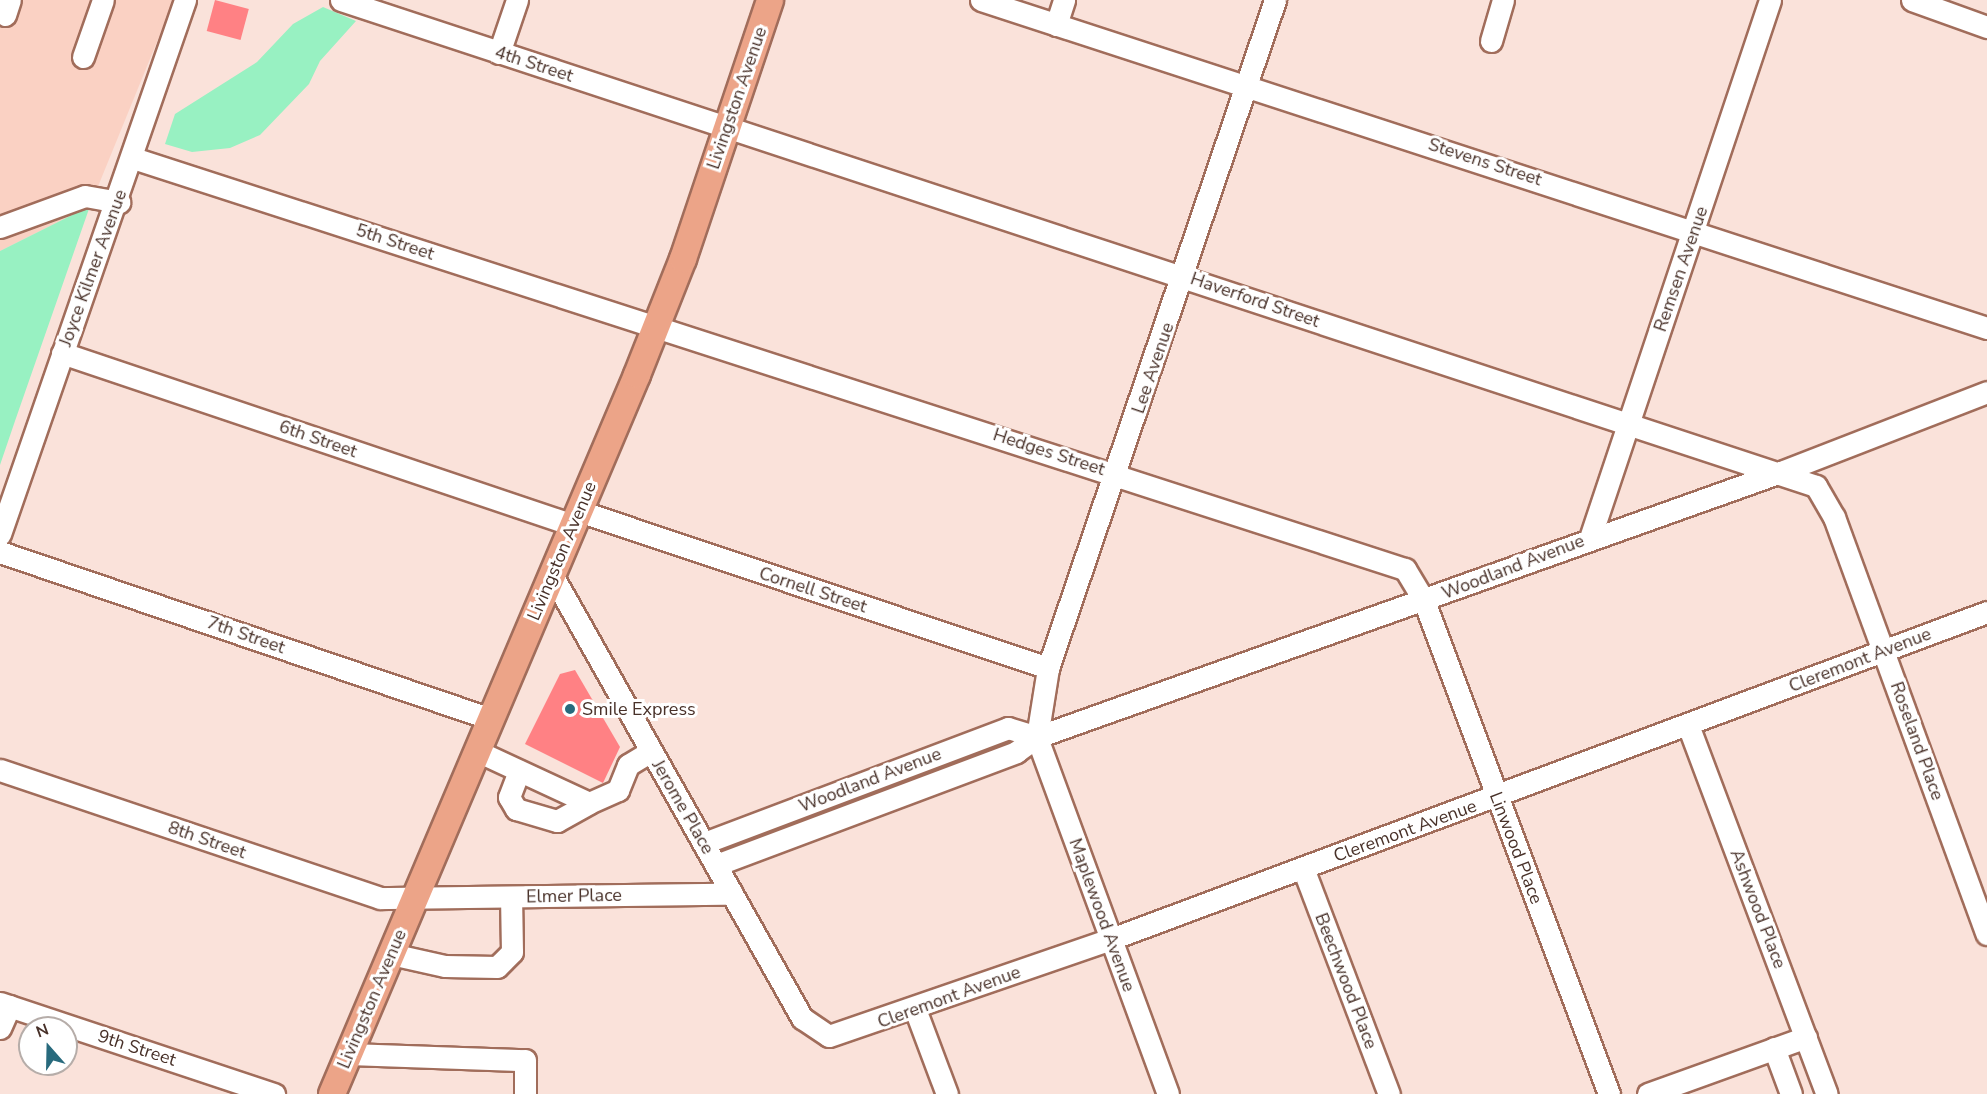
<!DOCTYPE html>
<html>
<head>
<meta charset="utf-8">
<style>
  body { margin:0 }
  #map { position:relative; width:1987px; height:1094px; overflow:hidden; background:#fae2da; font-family:"Nunito Sans",sans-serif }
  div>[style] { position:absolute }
  .built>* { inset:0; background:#fad1c3 }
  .green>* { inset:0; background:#98f1c2 }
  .building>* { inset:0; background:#ff8184; transform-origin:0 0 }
  .roads { filter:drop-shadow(2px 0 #a16d5b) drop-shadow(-2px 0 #a16d5b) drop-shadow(0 2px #a16d5b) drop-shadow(0 -2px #a16d5b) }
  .minor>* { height:21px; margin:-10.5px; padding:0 10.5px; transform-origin:10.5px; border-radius:10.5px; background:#fff }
  .major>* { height:26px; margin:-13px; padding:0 13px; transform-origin:13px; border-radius:13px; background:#eca488 }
  .dots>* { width:16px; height:16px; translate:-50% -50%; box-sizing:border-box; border:3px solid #fff; border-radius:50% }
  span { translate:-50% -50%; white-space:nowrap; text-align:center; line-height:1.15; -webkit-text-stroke:6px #fff; paint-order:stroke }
  .street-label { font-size:18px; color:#483129 }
  .poi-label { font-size:18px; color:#483129 }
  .left { translate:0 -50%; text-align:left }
  .north { position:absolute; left:18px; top:1016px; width:60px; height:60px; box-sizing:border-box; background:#fff; border:2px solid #b6ada9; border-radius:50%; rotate:340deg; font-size:16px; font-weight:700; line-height:24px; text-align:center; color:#483129 }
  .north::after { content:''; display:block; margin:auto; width:21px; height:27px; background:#286a7d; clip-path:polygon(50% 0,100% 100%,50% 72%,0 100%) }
</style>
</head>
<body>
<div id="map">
  <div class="built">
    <div style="clip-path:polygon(0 0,174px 0,90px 206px,0 251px)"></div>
  </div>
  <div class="green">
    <div style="clip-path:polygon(323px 7px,356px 21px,320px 61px,309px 84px,260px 135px,230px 148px,192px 152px,165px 144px,175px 114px,257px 62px,293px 24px)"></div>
    <div style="clip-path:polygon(90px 206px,15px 421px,0 465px,0 251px)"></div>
  </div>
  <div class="building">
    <div style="left:215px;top:0;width:35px;height:32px;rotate:15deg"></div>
    <div style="clip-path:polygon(575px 670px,620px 747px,603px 783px,525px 744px,560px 674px)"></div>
  </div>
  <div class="roads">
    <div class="minor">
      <div style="left:341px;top:0;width:1553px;rotate:18.24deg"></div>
      <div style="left:1816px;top:486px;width:36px;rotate:60deg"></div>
      <div style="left:1834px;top:517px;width:444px;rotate:69.9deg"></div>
      <div style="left:981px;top:0;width:1058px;rotate:18.06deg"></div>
      <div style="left:1912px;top:0;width:80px;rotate:19.8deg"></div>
      <div style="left:5px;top:15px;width:16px;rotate:-72deg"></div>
      <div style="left:1056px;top:25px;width:26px;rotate:-72deg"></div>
      <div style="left:1491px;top:41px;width:43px;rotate:-73.7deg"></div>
      <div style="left:499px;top:53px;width:56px;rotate:-71.2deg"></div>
      <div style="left:83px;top:57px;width:60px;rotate:-70.7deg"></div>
      <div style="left:133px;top:158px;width:1337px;rotate:17.91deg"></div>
      <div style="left:1405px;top:569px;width:37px;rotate:59deg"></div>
      <div style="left:1424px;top:601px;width:527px;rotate:69.43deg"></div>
      <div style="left:0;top:227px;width:90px;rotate:-20deg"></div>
      <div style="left:85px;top:196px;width:35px;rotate:10deg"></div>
      <div style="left:62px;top:353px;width:539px;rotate:18.6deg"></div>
      <div style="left:579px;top:511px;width:495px;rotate:18.5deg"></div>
      <div style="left:0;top:534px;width:565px;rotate:-70.89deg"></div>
      <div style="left:1590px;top:538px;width:567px;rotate:-71.5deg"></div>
      <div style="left:0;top:552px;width:519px;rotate:18.78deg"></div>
      <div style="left:552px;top:575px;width:509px;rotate:60.56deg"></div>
      <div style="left:802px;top:1018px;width:32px;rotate:34deg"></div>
      <div style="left:829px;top:1036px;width:298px;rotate:-19deg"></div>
      <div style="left:1111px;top:939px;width:935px;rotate:-20.47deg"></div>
      <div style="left:1688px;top:725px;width:394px;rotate:69.4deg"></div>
      <div style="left:477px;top:751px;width:123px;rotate:24.9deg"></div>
      <div style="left:589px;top:803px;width:32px;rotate:-24deg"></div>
      <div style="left:618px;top:790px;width:27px;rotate:-68deg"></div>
      <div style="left:628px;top:765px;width:27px;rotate:-31deg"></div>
      <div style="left:0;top:770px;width:401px;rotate:18.6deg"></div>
      <div style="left:380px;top:898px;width:352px;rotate:-0.7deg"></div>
      <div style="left:519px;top:771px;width:28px;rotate:111deg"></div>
      <div style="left:509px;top:797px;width:14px;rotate:60deg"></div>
      <div style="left:516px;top:809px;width:43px;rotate:16.3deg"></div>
      <div style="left:557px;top:821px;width:37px;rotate:-29deg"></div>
      <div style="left:704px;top:843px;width:325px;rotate:-20.7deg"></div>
      <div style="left:1008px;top:728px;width:30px;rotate:17deg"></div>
      <div style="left:716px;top:865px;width:321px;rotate:-20.6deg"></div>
      <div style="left:1016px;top:752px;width:26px;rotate:-36deg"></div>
      <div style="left:1037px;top:737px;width:790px;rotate:-19.61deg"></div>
      <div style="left:1781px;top:472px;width:221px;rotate:-21.2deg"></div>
      <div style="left:1303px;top:868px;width:242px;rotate:69.2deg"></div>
      <div style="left:391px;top:954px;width:55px;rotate:12.5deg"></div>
      <div style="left:445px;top:966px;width:52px;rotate:1.1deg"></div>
      <div style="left:497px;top:967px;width:21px;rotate:-45deg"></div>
      <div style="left:512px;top:952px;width:55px;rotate:-91deg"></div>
      <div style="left:0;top:1003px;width:289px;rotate:18.4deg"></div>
      <div style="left:915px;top:1009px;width:91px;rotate:69.4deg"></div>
      <div style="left:0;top:1028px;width:24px;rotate:-66deg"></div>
      <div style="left:1774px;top:1048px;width:49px;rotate:69.7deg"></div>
      <div style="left:349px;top:1054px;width:176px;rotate:2deg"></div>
      <div style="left:525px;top:1060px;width:34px;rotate:90deg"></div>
      <div style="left:1168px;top:1094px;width:380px;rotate:-110.2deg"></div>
      <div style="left:1037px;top:737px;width:70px;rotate:-80.9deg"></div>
      <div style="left:1048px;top:668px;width:706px;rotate:-71.23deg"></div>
      <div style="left:1648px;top:1094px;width:168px;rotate:-19.8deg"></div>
    </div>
    <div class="major">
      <div style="left:332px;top:1094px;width:781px;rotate:-67.01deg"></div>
      <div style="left:637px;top:375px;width:125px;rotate:-68.4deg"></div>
      <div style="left:683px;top:259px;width:273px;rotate:-71.4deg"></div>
    </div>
  </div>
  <div class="dots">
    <div style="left:570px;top:709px;background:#286a7d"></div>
  </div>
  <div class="street-label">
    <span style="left:534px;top:64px;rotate:18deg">4th Street</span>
    <span style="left:737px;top:98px;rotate:-71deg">Livingston Avenue</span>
    <span style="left:1485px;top:162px;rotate:18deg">Stevens Street</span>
    <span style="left:395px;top:242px;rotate:18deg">5th Street</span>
    <span style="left:93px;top:268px;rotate:-70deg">Joyce Kilmer Avenue</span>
    <span style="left:1681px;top:269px;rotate:-71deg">Remsen Avenue</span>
    <span style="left:1255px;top:300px;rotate:19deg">Haverford Street</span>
    <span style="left:1153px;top:368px;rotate:-71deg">Lee Avenue</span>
    <span style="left:318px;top:439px;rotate:19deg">6th Street</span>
    <span style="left:1049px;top:452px;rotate:18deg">Hedges Street</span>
    <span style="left:562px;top:551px;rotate:-67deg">Livingston Avenue</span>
    <span style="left:1513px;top:567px;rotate:-21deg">Woodland Avenue</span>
    <span style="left:813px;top:590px;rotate:18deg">Cornell Street</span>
    <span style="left:246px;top:635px;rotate:19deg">7th Street</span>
    <span style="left:1860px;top:660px;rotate:-21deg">Cleremont Avenue</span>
    <span style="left:1917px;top:741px;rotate:70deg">Roseland Place</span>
    <span style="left:870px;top:780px;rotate:-21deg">Woodland Avenue</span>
    <span style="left:683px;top:807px;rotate:60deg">Jerome Place</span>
    <span style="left:1405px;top:831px;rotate:-20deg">Cleremont Avenue</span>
    <span style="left:207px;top:840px;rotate:19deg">8th Street</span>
    <span style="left:1516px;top:848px;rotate:69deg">Linwood Place</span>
    <span style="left:574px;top:896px;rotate:-1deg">Elmer Place</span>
    <span style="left:1758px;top:909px;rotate:69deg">Ashwood Place</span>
    <span style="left:1102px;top:915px;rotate:70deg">Maplewood Avenue</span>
    <span style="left:1346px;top:981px;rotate:69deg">Beechwood Place</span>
    <span style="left:949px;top:997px;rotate:-20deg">Cleremont Avenue</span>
    <span style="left:372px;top:999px;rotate:-67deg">Livingston Avenue</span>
    <span style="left:137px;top:1048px;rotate:18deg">9th Street</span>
  </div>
  <div class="poi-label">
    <span class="left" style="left:582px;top:709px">Smile Express</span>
  </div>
  <div class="north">N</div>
</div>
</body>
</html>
